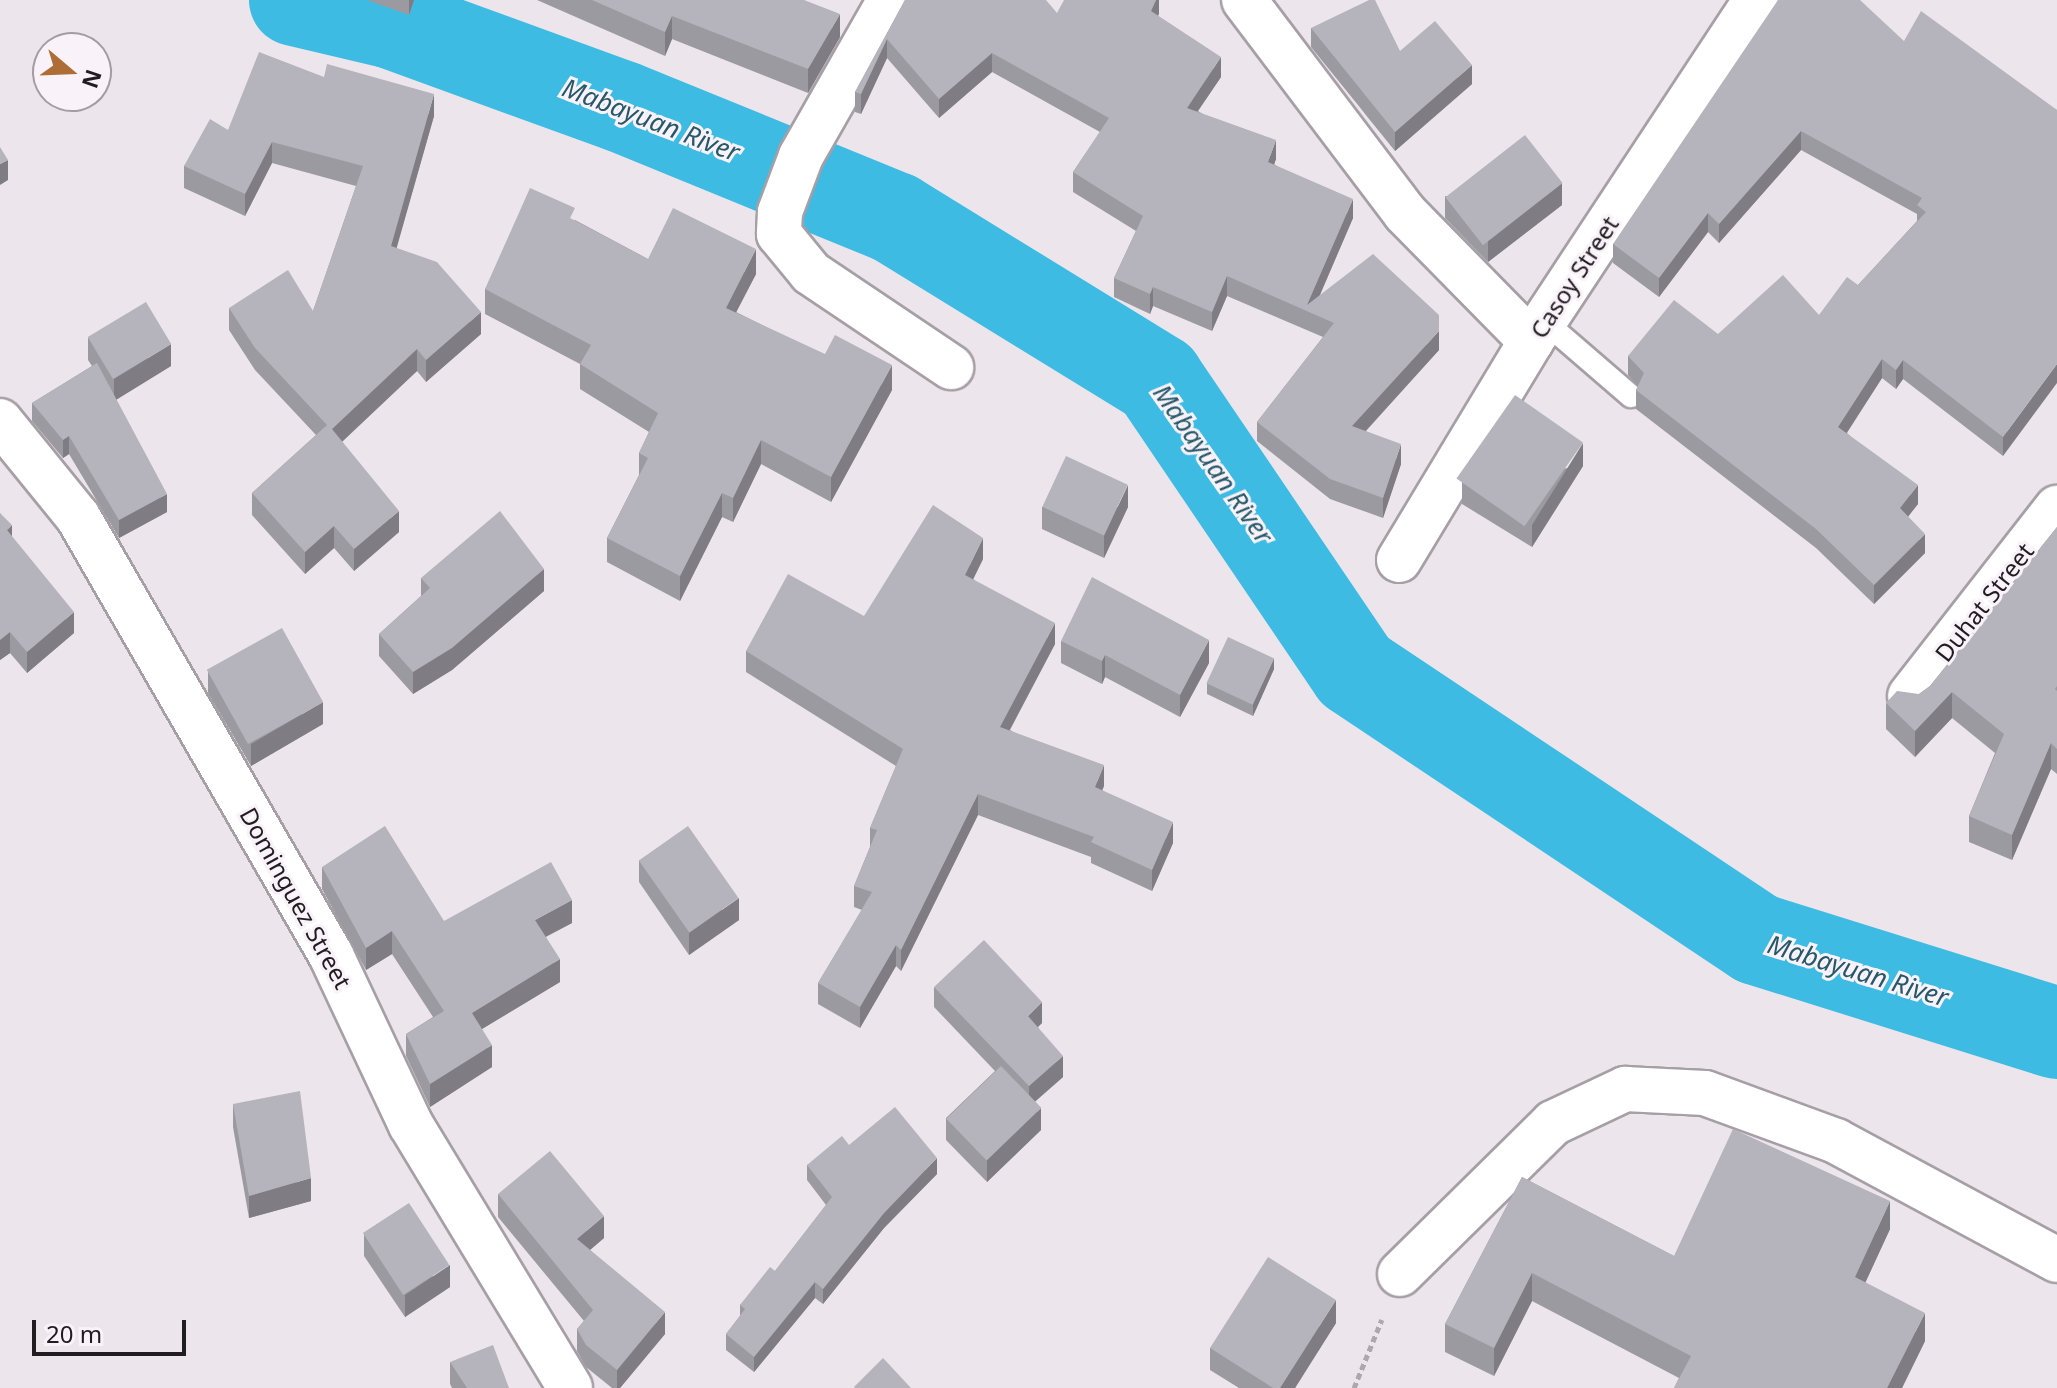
<!DOCTYPE html>
<html>
<head>
<meta charset="utf-8">
<style>
  body { margin:0 }
  #map { position:relative; width:2057px; height:1388px; overflow:hidden; background:#ece5ec; font-family:"Noto Sans",sans-serif }
  div>[style] { position:absolute }
  .river>* { height:92px; margin:-46px; padding:0 46px; transform-origin:46px; border-radius:46px; background:#3dbbe3 }
  .path>* { height:5px; margin-top:-2.5px; transform-origin:0; background:repeating-linear-gradient(90deg,#aea8ae 0 6px,transparent 0 10px) }
  .roads { filter:drop-shadow(2px 0 #a69fa5) drop-shadow(-2px 0 #a69fa5) drop-shadow(0 2px #a69fa5) drop-shadow(0 -2px #a69fa5) }
  .service>* { height:22px; margin:-11px; padding:0 11px; transform-origin:11px; border-radius:11px; background:#fff }
  .minor>* { height:44px; margin:-22px; padding:0 22px; transform-origin:22px; border-radius:22px; background:#fff }
  .wall>* { inset:0; background:#9c9aa1 }
  .shaded-wall>* { inset:0; background:#7f7d83 }
  .building>* { inset:0; background:#b5b3bb; transform-origin:0 0 }
  span { translate:-50% -50%; white-space:nowrap; text-align:center; line-height:1.15; -webkit-text-stroke:6px #f9f3f9; paint-order:stroke }
  .street-label { font-size:24px; color:#201d20 }
  .water-label { font-size:26px; color:#26586a; font-style:italic }
  .north { position:absolute; left:32px; top:32px; width:80px; height:80px; box-sizing:border-box; background:#f9f3f9; border:2px solid #a29da2; border-radius:50%; rotate:109deg; font-size:22px; font-weight:700; line-height:32px; text-align:center; color:#201d20 }
  .north::after { content:''; display:block; margin:auto; width:28px; height:36px; background:#ae6d37; clip-path:polygon(50% 0,100% 100%,50% 72%,0 100%) }
  .scale { position:absolute; left:32px; top:1320px; width:154px; height:36px; box-sizing:border-box; border:4px solid #201d20; border-top:0; padding-left:10px; font-size:24px; line-height:28px; white-space:nowrap; color:#201d20; -webkit-text-stroke:6px #f9f3f9; paint-order:stroke }
</style>
</head>
<body>
<div id="map">
  <div class="river">
    <div style="left:295px;top:0;width:100px;rotate:13.3deg"></div>
    <div style="left:392px;top:23px;width:246px;rotate:20deg"></div>
    <div style="left:623px;top:107px;width:294px;rotate:22.2deg"></div>
    <div style="left:895px;top:218px;width:309px;rotate:31.6deg"></div>
    <div style="left:1158px;top:380px;width:351px;rotate:55.9deg"></div>
    <div style="left:1355px;top:671px;width:483px;rotate:33.7deg"></div>
    <div style="left:1757px;top:939px;width:314px;rotate:17.4deg"></div>
  </div>
  <div class="path">
    <div style="left:1354px;top:1388px;width:74px;rotate:-67.9deg"></div>
  </div>
  <div class="roads">
    <div class="service">
      <div style="left:1544px;top:321px;width:115px;rotate:40.8deg"></div>
    </div>
    <div class="minor">
      <div style="left:890px;top:0;width:180px;rotate:119.7deg"></div>
      <div style="left:801px;top:156px;width:60px;rotate:110.6deg"></div>
      <div style="left:780px;top:212px;width:22px;rotate:93deg"></div>
      <div style="left:779px;top:234px;width:50px;rotate:50.6deg"></div>
      <div style="left:811px;top:273px;width:169px;rotate:33.9deg"></div>
      <div style="left:1244px;top:0;width:267px;rotate:52.9deg"></div>
      <div style="left:1405px;top:213px;width:180px;rotate:45.5deg"></div>
      <div style="left:0;top:421px;width:124px;rotate:50.9deg"></div>
      <div style="left:78px;top:517px;width:506px;rotate:59.99deg"></div>
      <div style="left:331px;top:955px;width:188px;rotate:64.8deg"></div>
      <div style="left:411px;top:1125px;width:307px;rotate:58.8deg"></div>
      <div style="left:1399px;top:560px;width:256px;rotate:-58.9deg"></div>
      <div style="left:1531px;top:341px;width:409px;rotate:-56.6deg"></div>
      <div style="left:1910px;top:696px;width:239px;rotate:-52deg"></div>
      <div style="left:1400px;top:1274px;width:215px;rotate:-44.6deg"></div>
      <div style="left:1553px;top:1123px;width:80px;rotate:-25.3deg"></div>
      <div style="left:1625px;top:1089px;width:80px;rotate:2.9deg"></div>
      <div style="left:1705px;top:1093px;width:140px;rotate:20.1deg"></div>
      <div style="left:1836px;top:1141px;width:251px;rotate:28.3deg"></div>
    </div>
  </div>
  <div class="wall">
    <div style="clip-path:polygon(367px 0,414px 0,409px 15px)"></div>
    <div style="clip-path:polygon(537px 0,804px 0,840px 37px,808px 93px,672px 39px,665px 56px)"></div>
    <div style="clip-path:polygon(905px 0,1057px 13px,1159px 0,1158px 16px,1221px 77px,1198px 111px,1276px 159px,1274px 164px,1353px 218px,1320px 295px,1439px 350px,1366px 431px,1401px 464px,1383px 518px,1330px 499px,1257px 441px,1257px 422px,1323px 337px,1227px 296px,1212px 331px,1153px 306px,1150px 314px,1114px 297px,1114px 278px,1136px 231px,1073px 192px,1073px 172px,1100px 132px,992px 72px,939px 118px,887px 58px,861px 114px,855px 112px,855px 92px)"></div>
    <div style="clip-path:polygon(1311px 28px,1400px 51px,1472px 84px,1395px 151px,1311px 47px)"></div>
    <div style="clip-path:polygon(1904px 41px,2057px 110px,2003px 456px,1903px 379px,1896px 389px,1882px 378px,1847px 433px,1918px 504px,1908px 516px,1925px 553px,1874px 604px,1816px 548px,1636px 409px,1636px 390px,1638px 386px,1628px 375px,1628px 356px,1718px 334px,1819px 315px,1858px 285px,1917px 221px,1917px 214px,1801px 150px,1719px 243px,1708px 232px,1659px 297px,1613px 263px,1613px 244px)"></div>
    <div style="clip-path:polygon(324px 77px,434px 116px,396px 248px,481px 334px,426px 382px,417px 371px,342px 442px,399px 532px,354px 571px,334px 548px,305px 574px,252px 515px,252px 493px,316px 435px,255px 370px,229px 330px,229px 308px,313px 311px,356px 186px,272px 163px,245px 216px,184px 188px,184px 166px,228px 130px)"></div>
    <div style="clip-path:polygon(1445px 196px,1562px 205px,1488px 262px,1445px 218px)"></div>
    <div style="clip-path:polygon(575px 220px,648px 259px,756px 274px,736px 312px,892px 390px,831px 502px,761px 464px,733px 522px,722px 517px,680px 601px,607px 562px,607px 538px,639px 475px,639px 453px,649px 432px,580px 389px,580px 364px,485px 314px,485px 289px)"></div>
    <div style="clip-path:polygon(88px 338px,171px 366px,116px 400px,167px 512px,119px 538px,69px 454px,63px 458px,32px 421px,32px 403px,92px 366px,88px 360px)"></div>
    <div style="clip-path:polygon(1583px 466px,1532px 547px,1462px 504px,1462px 482px)"></div>
    <div style="clip-path:polygon(1042px 507px,1128px 507px,1104px 558px,1042px 529px)"></div>
    <div style="clip-path:polygon(0 513px,12px 537px,74px 633px,27px 673px,10px 653px,0 660px)"></div>
    <div style="clip-path:polygon(2057px 527px,2057px 774px,2051px 769px,2012px 860px,1969px 842px,1969px 816px,1995px 753px,1952px 718px,1915px 757px,1886px 729px,1886px 703px,1919px 694px,1930px 686px)"></div>
    <div style="clip-path:polygon(983px 559px,973px 579px,1055px 644px,1010px 730px,1104px 786px,1102px 790px,1173px 843px,1152px 891px,1091px 863px,1091px 857px,978px 815px,901px 971px,896px 966px,860px 1028px,818px 1004px,818px 983px,862px 910px,854px 907px,854px 886px,870px 847px,870px 828px,896px 766px,746px 672px,746px 651px,864px 616px)"></div>
    <div style="clip-path:polygon(421px 578px,544px 591px,452px 670px,413px 694px,379px 656px,379px 634px,421px 596px)"></div>
    <div style="clip-path:polygon(1061px 641px,1209px 663px,1180px 717px,1105px 677px,1102px 684px,1061px 663px)"></div>
    <div style="clip-path:polygon(1274px 669px,1253px 716px,1207px 694px,1207px 683px)"></div>
    <div style="clip-path:polygon(208px 671px,323px 724px,251px 766px,208px 693px)"></div>
    <div style="clip-path:polygon(639px 860px,739px 920px,689px 955px,639px 882px)"></div>
    <div style="clip-path:polygon(322px 867px,444px 921px,572px 923px,546px 937px,560px 982px,482px 1029px,492px 1067px,430px 1107px,406px 1056px,406px 1034px,433px 1017px,392px 954px,366px 970px,322px 889px)"></div>
    <div style="clip-path:polygon(934px 987px,1042px 1023px,1038px 1027px,1063px 1077px,1035px 1101px,1041px 1130px,987px 1182px,946px 1140px,946px 1118px,995px 1071px,934px 1007px)"></div>
    <div style="clip-path:polygon(233px 1104px,311px 1201px,249px 1218px,233px 1127px)"></div>
    <div style="clip-path:polygon(849px 1145px,937px 1174px,884px 1228px,823px 1304px,815px 1298px,754px 1372px,726px 1350px,726px 1334px,740px 1316px,740px 1305px,775px 1271px,826px 1205px,807px 1180px,807px 1165px)"></div>
    <div style="clip-path:polygon(1522px 1177px,1674px 1256px,1890px 1229px,1865px 1283px,1925px 1341px,1902px 1388px,1674px 1388px,1679px 1378px,1532px 1301px,1494px 1376px,1445px 1352px,1445px 1324px)"></div>
    <div style="clip-path:polygon(498px 1194px,604px 1238px,590px 1250px,665px 1334px,620px 1388px,612px 1388px,586px 1367px,577px 1351px,577px 1329px,584px 1321px,498px 1217px)"></div>
    <div style="clip-path:polygon(364px 1234px,450px 1287px,405px 1317px,364px 1256px)"></div>
    <div style="clip-path:polygon(1336px 1323px,1295px 1388px,1239px 1388px,1210px 1370px,1210px 1348px)"></div>
    <div style="clip-path:polygon(450px 1362px,509px 1388px,452px 1388px,450px 1384px)"></div>
  </div>
  <div class="shaded-wall">
    <div style="clip-path:polygon(409px 0,414px 0,409px 15px)"></div>
    <div style="clip-path:polygon(1156px 0,1159px 0,1159px 14px,1151px 31px,1151px 11px)"></div>
    <div style="clip-path:polygon(840px 14px,840px 37px,808px 93px,808px 69px)"></div>
    <div style="clip-path:polygon(672px 16px,672px 39px,665px 56px,665px 32px)"></div>
    <div style="clip-path:polygon(887px 39px,887px 58px,861px 114px,861px 94px)"></div>
    <div style="clip-path:polygon(992px 53px,992px 72px,939px 118px,939px 99px)"></div>
    <div style="clip-path:polygon(1221px 57px,1221px 77px,1187px 127px,1187px 108px)"></div>
    <div style="clip-path:polygon(1472px 65px,1472px 84px,1395px 151px,1395px 132px)"></div>
    <div style="clip-path:polygon(434px 94px,434px 116px,391px 268px,391px 246px)"></div>
    <div style="clip-path:polygon(1801px 131px,1801px 150px,1719px 243px,1719px 224px)"></div>
    <div style="clip-path:polygon(1276px 140px,1276px 159px,1268px 181px,1268px 162px)"></div>
    <div style="clip-path:polygon(272px 142px,272px 163px,245px 216px,245px 194px)"></div>
    <div style="clip-path:polygon(8px 160px,8px 180px,0 185px,0 164px)"></div>
    <div style="clip-path:polygon(1562px 183px,1562px 205px,1488px 262px,1488px 240px)"></div>
    <div style="clip-path:polygon(1353px 199px,1353px 218px,1312px 313px,1307px 305px)"></div>
    <div style="clip-path:polygon(1708px 213px,1708px 232px,1659px 297px,1659px 278px)"></div>
    <div style="clip-path:polygon(756px 249px,756px 274px,726px 332px,726px 308px)"></div>
    <div style="clip-path:polygon(1227px 276px,1227px 296px,1212px 331px,1212px 312px)"></div>
    <div style="clip-path:polygon(1153px 287px,1153px 306px,1150px 314px,1150px 294px)"></div>
    <div style="clip-path:polygon(481px 312px,481px 334px,426px 382px,426px 360px)"></div>
    <div style="clip-path:polygon(1439px 331px,1439px 350px,1352px 446px,1352px 426px)"></div>
    <div style="clip-path:polygon(171px 344px,171px 366px,114px 401px,114px 379px)"></div>
    <div style="clip-path:polygon(417px 349px,417px 371px,332px 451px,332px 429px)"></div>
    <div style="clip-path:polygon(1882px 359px,1882px 378px,1838px 446px,1838px 427px)"></div>
    <div style="clip-path:polygon(1903px 360px,1903px 379px,1896px 389px,1896px 370px)"></div>
    <div style="clip-path:polygon(2057px 364px,2057px 383px,2003px 456px,2003px 437px)"></div>
    <div style="clip-path:polygon(892px 365px,892px 390px,831px 502px,831px 477px)"></div>
    <div style="clip-path:polygon(69px 436px,69px 454px,63px 458px,63px 440px)"></div>
    <div style="clip-path:polygon(761px 440px,761px 464px,733px 522px,733px 498px)"></div>
    <div style="clip-path:polygon(1583px 443px,1583px 466px,1532px 547px,1532px 525px)"></div>
    <div style="clip-path:polygon(1401px 444px,1401px 464px,1383px 518px,1383px 498px)"></div>
    <div style="clip-path:polygon(1128px 485px,1128px 507px,1104px 558px,1104px 536px)"></div>
    <div style="clip-path:polygon(1918px 485px,1918px 504px,1900px 527px,1900px 508px)"></div>
    <div style="clip-path:polygon(722px 493px,722px 517px,680px 601px,680px 576px)"></div>
    <div style="clip-path:polygon(167px 494px,167px 512px,119px 538px,119px 520px)"></div>
    <div style="clip-path:polygon(399px 511px,399px 532px,354px 571px,354px 549px)"></div>
    <div style="clip-path:polygon(12px 525px,12px 545px,7px 530px)"></div>
    <div style="clip-path:polygon(334px 526px,334px 548px,305px 574px,305px 552px)"></div>
    <div style="clip-path:polygon(1925px 534px,1925px 553px,1874px 604px,1874px 585px)"></div>
    <div style="clip-path:polygon(983px 538px,983px 559px,965px 596px,965px 575px)"></div>
    <div style="clip-path:polygon(544px 569px,544px 591px,452px 670px,413px 694px,413px 672px)"></div>
    <div style="clip-path:polygon(74px 612px,74px 633px,27px 673px,27px 652px)"></div>
    <div style="clip-path:polygon(1055px 623px,1055px 644px,1000px 748px,1000px 727px)"></div>
    <div style="clip-path:polygon(10px 632px,10px 653px,0 660px,0 640px)"></div>
    <div style="clip-path:polygon(1209px 640px,1209px 663px,1180px 717px,1180px 695px)"></div>
    <div style="clip-path:polygon(1105px 655px,1105px 677px,1102px 684px,1102px 661px)"></div>
    <div style="clip-path:polygon(1274px 658px,1274px 669px,1253px 716px,1253px 704px)"></div>
    <div style="clip-path:polygon(1952px 692px,1952px 718px,1915px 757px,1915px 731px)"></div>
    <div style="clip-path:polygon(323px 702px,323px 724px,251px 766px,251px 744px)"></div>
    <div style="clip-path:polygon(2051px 743px,2051px 769px,2012px 860px,2012px 835px)"></div>
    <div style="clip-path:polygon(1104px 765px,1104px 786px,1095px 808px,1095px 787px)"></div>
    <div style="clip-path:polygon(978px 794px,978px 815px,901px 971px,901px 950px)"></div>
    <div style="clip-path:polygon(1173px 822px,1173px 843px,1152px 891px,1152px 870px)"></div>
    <div style="clip-path:polygon(739px 898px,739px 920px,689px 955px,689px 933px)"></div>
    <div style="clip-path:polygon(572px 900px,572px 923px,535px 942px,535px 920px)"></div>
    <div style="clip-path:polygon(392px 931px,392px 954px,366px 970px,366px 948px)"></div>
    <div style="clip-path:polygon(896px 945px,896px 966px,860px 1028px,860px 1007px)"></div>
    <div style="clip-path:polygon(560px 959px,560px 982px,472px 1035px,472px 1013px)"></div>
    <div style="clip-path:polygon(1042px 1002px,1042px 1023px,1028px 1036px,1028px 1016px)"></div>
    <div style="clip-path:polygon(492px 1045px,492px 1067px,430px 1107px,430px 1084px)"></div>
    <div style="clip-path:polygon(1063px 1056px,1063px 1077px,1029px 1107px,1029px 1086px)"></div>
    <div style="clip-path:polygon(1041px 1108px,1041px 1130px,987px 1182px,987px 1160px)"></div>
    <div style="clip-path:polygon(937px 1158px,937px 1174px,884px 1228px,823px 1304px,823px 1289px,884px 1213px)"></div>
    <div style="clip-path:polygon(311px 1178px,311px 1201px,249px 1218px,249px 1196px)"></div>
    <div style="clip-path:polygon(1890px 1201px,1890px 1229px,1855px 1305px,1855px 1277px)"></div>
    <div style="clip-path:polygon(604px 1216px,604px 1238px,577px 1261px,577px 1239px)"></div>
    <div style="clip-path:polygon(450px 1265px,450px 1287px,405px 1317px,405px 1295px)"></div>
    <div style="clip-path:polygon(1532px 1273px,1532px 1301px,1494px 1376px,1494px 1348px)"></div>
    <div style="clip-path:polygon(815px 1282px,815px 1298px,754px 1372px,754px 1357px)"></div>
    <div style="clip-path:polygon(1336px 1300px,1336px 1323px,1295px 1388px,1280px 1388px)"></div>
    <div style="clip-path:polygon(665px 1312px,665px 1334px,620px 1388px,617px 1388px,617px 1370px)"></div>
    <div style="clip-path:polygon(1925px 1313px,1925px 1341px,1902px 1388px,1887px 1388px)"></div>
  </div>
  <div class="building">
    <div style="clip-path:polygon(592px 0,804px 0,840px 14px,808px 69px,672px 16px,665px 32px)"></div>
    <div style="clip-path:polygon(905px 0,1046px 0,1057px 13px,1064px 0,1156px 0,1151px 11px,1221px 57px,1187px 108px,1276px 140px,1268px 162px,1353px 199px,1307px 305px,1373px 254px,1439px 315px,1439px 331px,1352px 426px,1401px 444px,1383px 498px,1330px 479px,1257px 422px,1334px 323px,1227px 276px,1212px 312px,1153px 287px,1150px 294px,1114px 278px,1143px 216px,1073px 172px,1109px 118px,992px 53px,939px 99px,887px 39px,861px 94px,855px 92px)"></div>
    <div style="clip-path:polygon(1369px 0,1375px 0,1400px 51px,1435px 21px,1472px 65px,1395px 132px,1311px 28px)"></div>
    <div style="clip-path:polygon(1778px 0,1860px 0,1904px 41px,1921px 11px,2057px 110px,2057px 364px,2003px 437px,1903px 360px,1896px 370px,1882px 359px,1838px 427px,1918px 485px,1900px 508px,1925px 534px,1874px 585px,1816px 529px,1636px 390px,1644px 373px,1628px 356px,1674px 300px,1718px 334px,1783px 275px,1819px 315px,1847px 277px,1858px 285px,1926px 212px,1917px 205px,1922px 198px,1801px 131px,1719px 224px,1708px 213px,1659px 278px,1613px 244px)"></div>
    <div style="clip-path:polygon(259px 52px,324px 77px,327px 64px,434px 94px,391px 246px,437px 262px,481px 312px,426px 360px,417px 349px,332px 429px,399px 511px,354px 549px,334px 526px,305px 552px,252px 493px,327px 425px,255px 348px,229px 308px,288px 270px,313px 311px,363px 166px,272px 142px,245px 194px,184px 166px,210px 119px,228px 130px)"></div>
    <div style="left:1525px;top:135px;width:61px;height:101px;rotate:52deg"></div>
    <div style="clip-path:polygon(0 147px,8px 160px,0 164px)"></div>
    <div style="clip-path:polygon(530px 188px,575px 208px,570px 218px,648px 259px,673px 208px,756px 249px,726px 308px,825px 354px,835px 335px,892px 365px,831px 477px,761px 440px,733px 498px,722px 493px,680px 576px,607px 538px,648px 458px,639px 453px,658px 413px,580px 364px,591px 345px,485px 289px)"></div>
    <div style="left:146px;top:302px;width:49px;height:68px;rotate:59deg"></div>
    <div style="clip-path:polygon(97px 363px,167px 494px,119px 520px,69px 436px,63px 440px,32px 403px)"></div>
    <div style="left:1515px;top:395px;width:83px;height:102px;rotate:35deg"></div>
    <div style="left:1066px;top:456px;width:68px;height:56px;rotate:25deg"></div>
    <div style="clip-path:polygon(933px 505px,983px 538px,965px 575px,1055px 623px,1000px 727px,1104px 765px,1095px 787px,1173px 822px,1152px 870px,1091px 842px,1094px 837px,978px 794px,901px 950px,896px 945px,860px 1007px,818px 983px,872px 892px,854px 886px,877px 830px,870px 828px,903px 749px,746px 651px,788px 574px,864px 616px)"></div>
    <div style="clip-path:polygon(500px 511px,544px 569px,452px 648px,413px 672px,379px 634px,430px 588px,421px 578px)"></div>
    <div style="clip-path:polygon(0 513px,12px 525px,7px 530px,74px 612px,27px 652px,10px 632px,0 640px)"></div>
    <div style="clip-path:polygon(2057px 527px,2057px 686px,2055px 689px,2057px 691px,2057px 749px,2051px 743px,2012px 835px,1969px 816px,2004px 734px,1952px 692px,1915px 731px,1886px 703px,1897px 691px,1919px 694px,1930px 686px)"></div>
    <div style="clip-path:polygon(1092px 577px,1209px 640px,1180px 695px,1105px 655px,1102px 661px,1061px 641px)"></div>
    <div style="left:282px;top:628px;width:85px;height:86px;rotate:61deg"></div>
    <div style="left:1228px;top:637px;width:51px;height:51px;rotate:25deg"></div>
    <div style="clip-path:polygon(385px 826px,444px 921px,551px 862px,572px 900px,535px 920px,560px 959px,472px 1013px,492px 1045px,430px 1084px,406px 1034px,444px 1011px,392px 931px,366px 948px,322px 867px)"></div>
    <div style="left:688px;top:826px;width:88px;height:60px;rotate:55deg"></div>
    <div style="clip-path:polygon(984px 940px,1042px 1002px,1028px 1016px,1063px 1056px,1029px 1086px,934px 987px)"></div>
    <div style="left:1001px;top:1066px;width:58px;height:76px;rotate:46deg"></div>
    <div style="clip-path:polygon(300px 1091px,311px 1178px,249px 1196px,233px 1104px)"></div>
    <div style="clip-path:polygon(895px 1107px,937px 1158px,884px 1213px,823px 1289px,815px 1282px,754px 1357px,726px 1334px,745px 1309px,740px 1305px,770px 1267px,775px 1271px,832px 1197px,807px 1165px,842px 1136px,849px 1145px)"></div>
    <div style="clip-path:polygon(1733px 1129px,1890px 1201px,1855px 1277px,1925px 1313px,1887px 1388px,1674px 1388px,1691px 1356px,1532px 1273px,1494px 1348px,1445px 1324px,1522px 1177px,1674px 1256px)"></div>
    <div style="clip-path:polygon(550px 1151px,604px 1216px,577px 1239px,665px 1312px,617px 1370px,586px 1345px,577px 1329px,593px 1310px,498px 1194px)"></div>
    <div style="left:409px;top:1203px;width:74px;height:55px;rotate:57deg"></div>
    <div style="clip-path:polygon(1268px 1257px,1336px 1300px,1280px 1388px,1273px 1388px,1210px 1348px)"></div>
    <div style="clip-path:polygon(493px 1345px,509px 1388px,467px 1388px,450px 1362px)"></div>
    <div style="clip-path:polygon(883px 1358px,911px 1388px,855px 1388px,854px 1387px)"></div>
  </div>
  <div class="street-label">
    <span style="left:1574px;top:277px;rotate:-57deg">Casoy Street</span>
    <span style="left:1984px;top:602px;rotate:-52deg">Duhat Street</span>
    <span style="left:296px;top:898px;rotate:61deg">Dominguez Street</span>
  </div>
  <div class="water-label">
    <span style="left:651px;top:120px;rotate:21deg">Mabayuan River</span>
    <span style="left:1213px;top:464px;rotate:55deg">Mabayuan River</span>
    <span style="left:1858px;top:971px;rotate:17deg">Mabayuan River</span>
  </div>
  <div class="north">N</div>
  <div class="scale">20 m</div>
</div>
</body>
</html>
